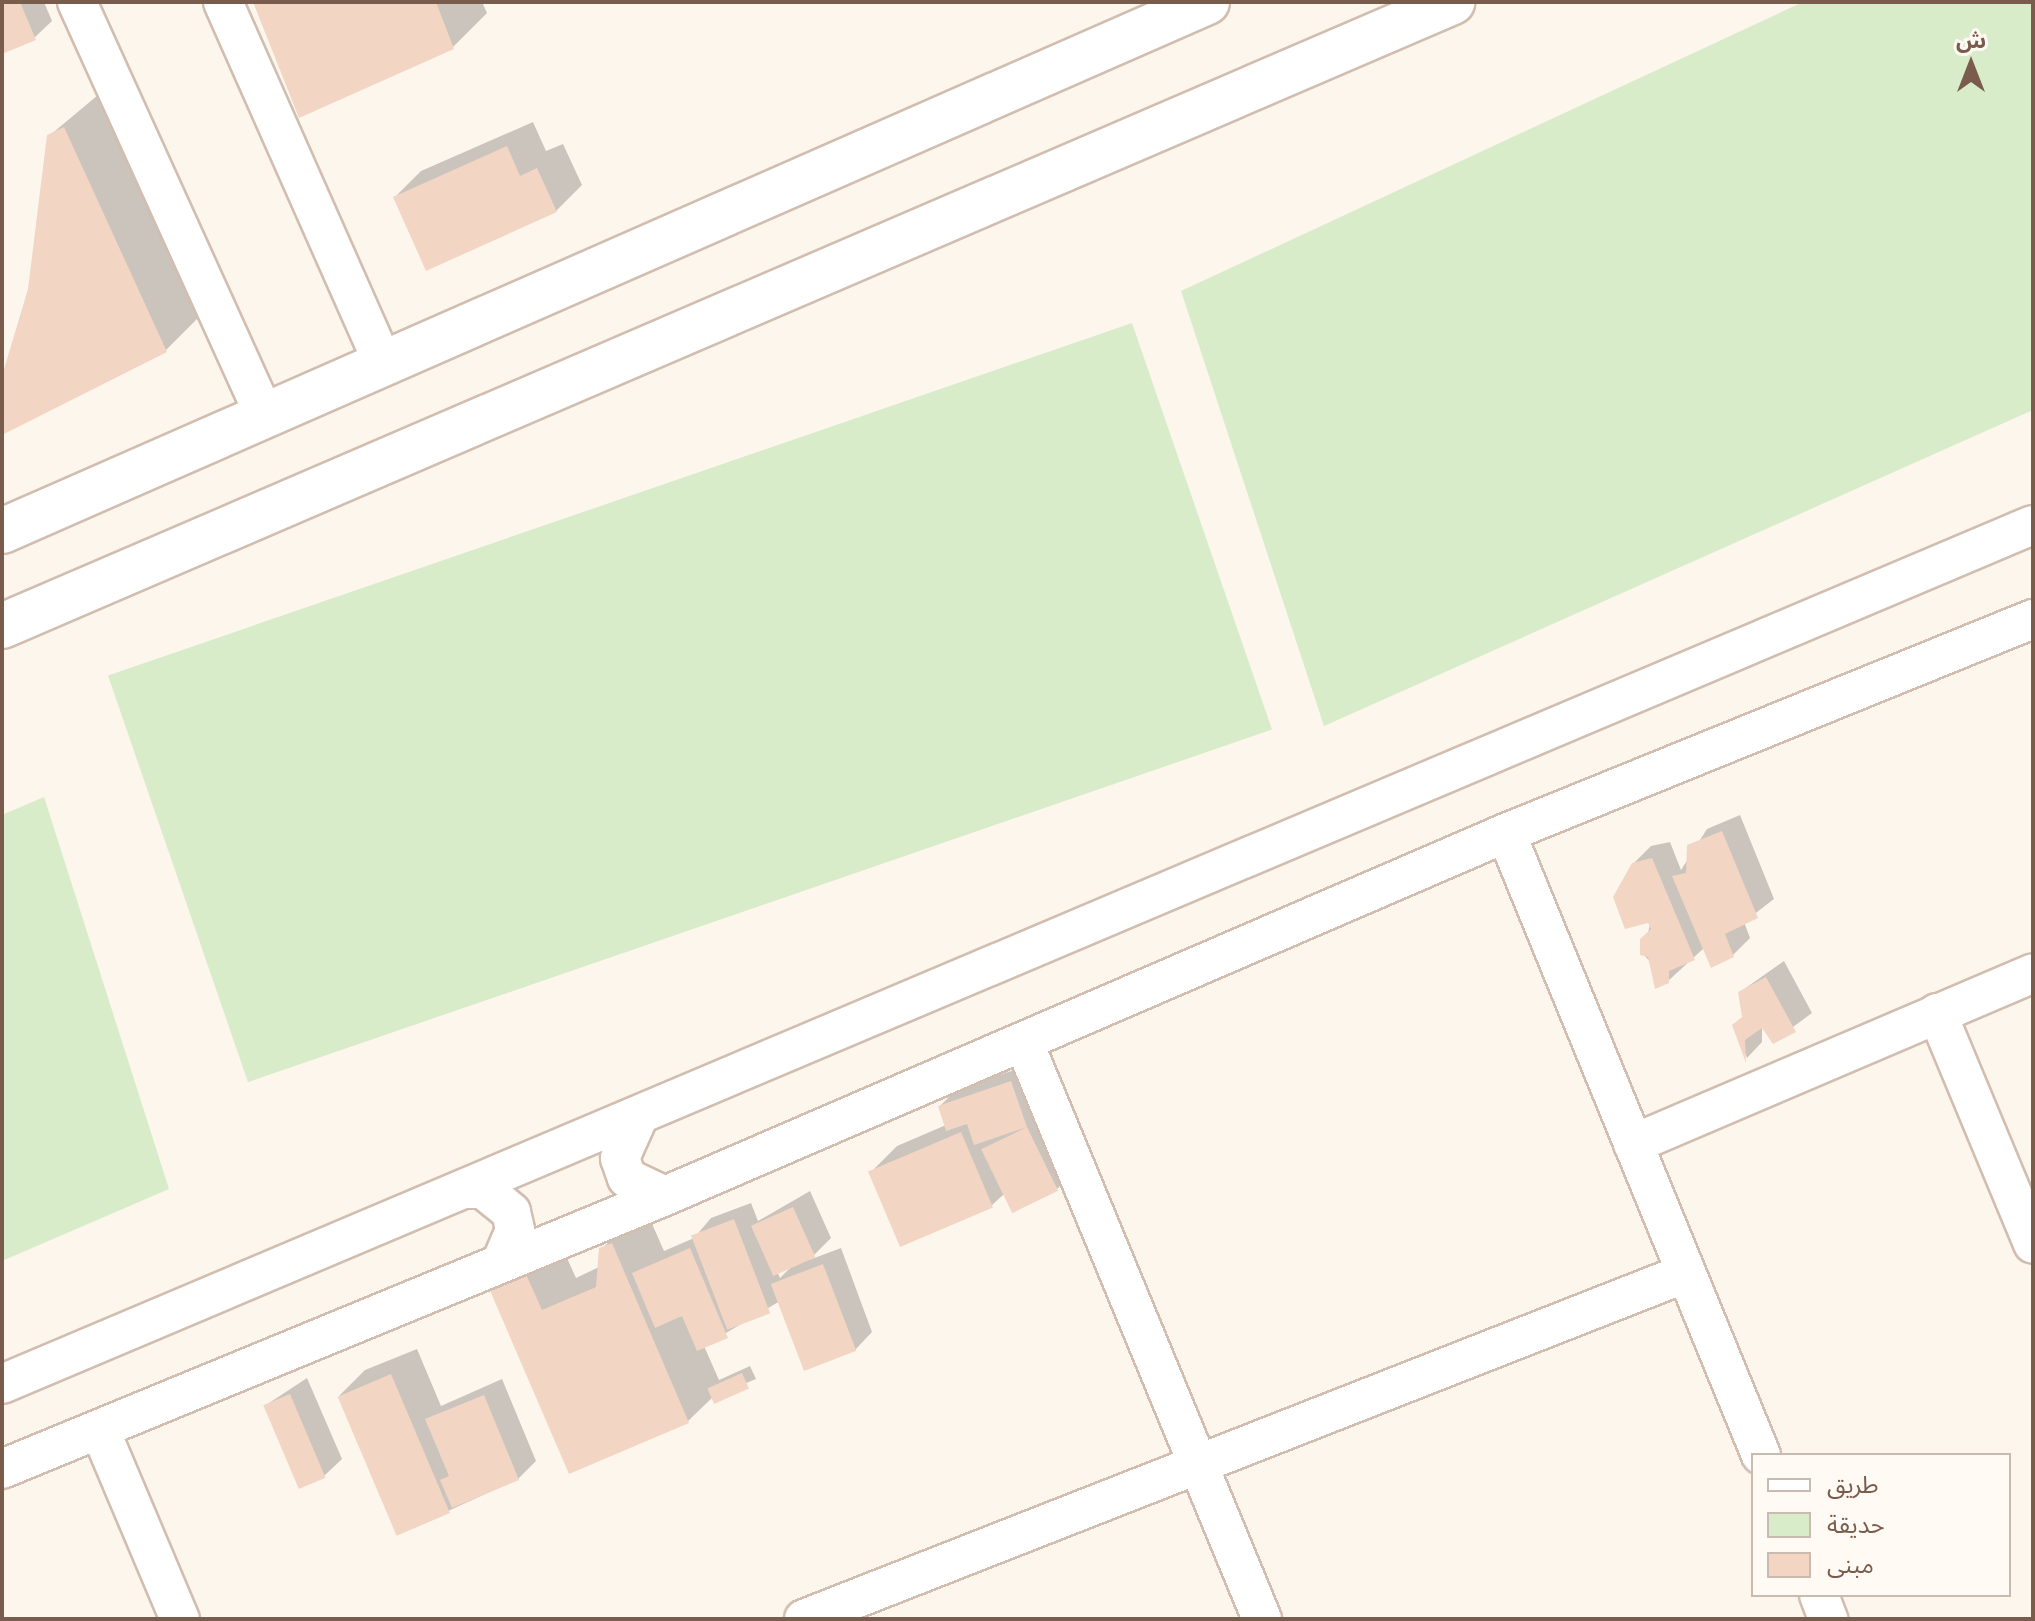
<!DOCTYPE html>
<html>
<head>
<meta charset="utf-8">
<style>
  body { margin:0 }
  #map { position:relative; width:2035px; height:1621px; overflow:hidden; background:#fdf6ec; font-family:Ubuntu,"Noto Sans Arabic",sans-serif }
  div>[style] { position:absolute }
  .green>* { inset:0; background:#d8ecc9; transform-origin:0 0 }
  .shadow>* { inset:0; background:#0003 }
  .building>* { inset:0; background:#f3d5c3; transform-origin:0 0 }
  .roads { filter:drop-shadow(2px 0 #d1beb0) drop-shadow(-2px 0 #d1beb0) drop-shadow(0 2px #d1beb0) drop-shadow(0 -2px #d1beb0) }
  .minor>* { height:38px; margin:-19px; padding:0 19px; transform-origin:19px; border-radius:19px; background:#fff }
  .secondary>* { height:44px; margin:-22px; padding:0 22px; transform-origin:22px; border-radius:22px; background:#fff }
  span { translate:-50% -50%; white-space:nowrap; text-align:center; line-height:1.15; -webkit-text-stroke:6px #fffaf3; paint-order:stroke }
  .frame { position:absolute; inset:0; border:4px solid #7a5c4d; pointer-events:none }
  .legend { position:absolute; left:1751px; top:1453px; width:260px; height:144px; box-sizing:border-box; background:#fffaf3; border:2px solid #cabbb1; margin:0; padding:10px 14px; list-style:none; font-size:24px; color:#7a5c4d }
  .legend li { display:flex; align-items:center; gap:16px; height:40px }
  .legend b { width:40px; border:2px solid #cabbb1 }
  .north { position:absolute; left:1931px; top:24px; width:80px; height:80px; -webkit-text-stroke:6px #fffaf3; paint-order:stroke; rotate:0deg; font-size:22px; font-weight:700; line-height:32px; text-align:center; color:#7a5c4d }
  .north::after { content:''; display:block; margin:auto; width:28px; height:36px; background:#7a5c4d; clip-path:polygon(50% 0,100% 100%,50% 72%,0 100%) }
</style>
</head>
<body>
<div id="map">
  <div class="green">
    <div style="clip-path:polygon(1803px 2px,2033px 2px,2033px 410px,1324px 726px,1181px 291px)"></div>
    <div style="left:1132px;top:323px;width:430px;height:1083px;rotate:71deg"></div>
    <div style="clip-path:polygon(44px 797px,169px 1189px,2px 1261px,2px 815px)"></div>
  </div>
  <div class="shadow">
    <div style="clip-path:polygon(2px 2px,44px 2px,52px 21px,34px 38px,2px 52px)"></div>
    <div style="clip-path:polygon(255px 2px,482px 2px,487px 13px,453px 47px)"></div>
    <div style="clip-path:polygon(98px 95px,200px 316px,166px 350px,2px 433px,2px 379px,30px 289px,49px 136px)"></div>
    <div style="clip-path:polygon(533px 122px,546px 151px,563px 144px,582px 185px,556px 211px,395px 197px,421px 171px)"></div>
    <div style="clip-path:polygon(1740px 815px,1774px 899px,1744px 922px,1750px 938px,1732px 956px,1704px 948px,1668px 981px,1643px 954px,1651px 920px,1633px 864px,1651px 846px,1670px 842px,1681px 870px,1707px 829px)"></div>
    <div style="clip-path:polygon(1784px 961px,1812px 1013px,1774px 1041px,1762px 1024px,1762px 1042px,1747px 1058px,1735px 1025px,1744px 1016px,1740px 992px)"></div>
    <div style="clip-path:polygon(1029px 1065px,1074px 1172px,1057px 1189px,1003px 1195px,992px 1205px,871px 1172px,897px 1146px,946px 1125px,940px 1106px,957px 1089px)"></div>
    <div style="clip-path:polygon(evenodd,810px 1191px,831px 1238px,809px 1260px,841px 1248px,872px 1332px,855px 1350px,780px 1301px,704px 1346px,719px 1380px,750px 1366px,756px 1379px,713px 1397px,688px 1421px,490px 1286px,558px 1238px,576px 1278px,599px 1267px,601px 1249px,646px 1210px,664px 1251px,694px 1238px,711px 1218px,751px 1203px,758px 1221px,810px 1191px,794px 1264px,780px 1278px,777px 1271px,794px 1264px)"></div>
    <div style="clip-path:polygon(417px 1349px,441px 1406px,502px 1379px,536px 1461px,518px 1479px,448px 1511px,339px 1396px,365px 1370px)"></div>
    <div style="clip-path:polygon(307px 1378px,342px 1459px,324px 1476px,266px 1405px)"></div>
  </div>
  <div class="building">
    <div style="clip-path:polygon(2px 2px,20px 2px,36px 40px,2px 54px)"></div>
    <div style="clip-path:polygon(253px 2px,436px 2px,454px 49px,299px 118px)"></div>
    <div style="clip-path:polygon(64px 127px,167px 352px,2px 435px,2px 376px,28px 289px,47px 135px)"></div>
    <div style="clip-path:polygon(507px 146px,520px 176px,537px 168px,557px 212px,426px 271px,393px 197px)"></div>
    <div style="clip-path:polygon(1722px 831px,1758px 918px,1725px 934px,1734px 957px,1711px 968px,1672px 876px,1686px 873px,1687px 845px)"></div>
    <div style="clip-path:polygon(1652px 858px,1695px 960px,1669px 971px,1669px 983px,1655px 989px,1648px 957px,1640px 955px,1640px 939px,1651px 929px,1648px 923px,1625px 929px,1613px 897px,1632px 863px)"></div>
    <div style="clip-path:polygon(1766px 977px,1796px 1032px,1773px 1044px,1762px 1028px,1745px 1040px,1746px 1063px,1732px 1025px,1742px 1017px,1738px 992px)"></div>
    <div style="clip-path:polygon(1011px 1081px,1027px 1127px,974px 1145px,967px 1124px,946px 1131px,938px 1106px)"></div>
    <div style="left:1027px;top:1127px;width:71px;height:51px;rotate:64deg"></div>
    <div style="left:961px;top:1132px;width:82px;height:101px;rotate:67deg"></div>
    <div style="left:793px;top:1207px;width:55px;height:46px;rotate:66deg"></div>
    <div style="left:734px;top:1219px;width:101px;height:46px;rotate:69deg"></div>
    <div style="clip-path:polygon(612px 1243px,689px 1423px,569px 1474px,488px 1286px,524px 1270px,542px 1310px,596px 1287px,599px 1248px)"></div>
    <div style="clip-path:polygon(690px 1248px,728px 1338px,697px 1351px,682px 1316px,655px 1328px,632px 1273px)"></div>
    <div style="left:823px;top:1264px;width:93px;height:56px;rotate:69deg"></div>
    <div style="left:742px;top:1373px;width:17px;height:38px;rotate:66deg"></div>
    <div style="left:391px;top:1374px;width:151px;height:58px;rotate:67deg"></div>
    <div style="left:290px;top:1394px;width:91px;height:29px;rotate:67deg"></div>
    <div style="clip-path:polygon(484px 1395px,519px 1480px,452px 1508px,440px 1480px,449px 1476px,425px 1419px)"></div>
  </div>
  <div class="roads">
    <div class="minor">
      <div style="left:77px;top:2px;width:450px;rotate:65.6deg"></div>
      <div style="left:223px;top:2px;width:392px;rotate:66.1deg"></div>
      <div style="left:1506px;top:833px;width:672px;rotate:67.71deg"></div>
      <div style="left:1937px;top:1013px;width:250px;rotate:67.4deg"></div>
      <div style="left:1024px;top:1043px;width:623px;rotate:67.55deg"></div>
      <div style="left:637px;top:1120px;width:42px;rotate:114.1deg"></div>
      <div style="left:620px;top:1158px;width:21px;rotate:71deg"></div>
      <div style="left:627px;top:1178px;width:42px;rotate:25.3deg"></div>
      <div style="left:1633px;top:1144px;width:435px;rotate:-23.1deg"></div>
      <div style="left:464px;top:1189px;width:19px"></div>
      <div style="left:483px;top:1189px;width:36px;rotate:39deg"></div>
      <div style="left:511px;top:1212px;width:18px;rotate:77deg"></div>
      <div style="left:515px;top:1230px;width:36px;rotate:113deg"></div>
      <div style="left:2px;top:1384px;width:2205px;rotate:-22.93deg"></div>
      <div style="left:100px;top:1430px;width:205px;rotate:67.1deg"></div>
      <div style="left:2px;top:1469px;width:717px;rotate:-22.38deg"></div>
      <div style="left:665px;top:1196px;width:916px;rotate:-23.35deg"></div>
      <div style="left:1506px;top:833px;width:569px;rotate:-22.1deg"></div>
      <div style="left:1819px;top:1595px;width:26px;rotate:69deg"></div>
      <div style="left:804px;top:1619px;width:947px;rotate:-21.42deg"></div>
    </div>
    <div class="secondary">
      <div style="left:2px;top:531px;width:1316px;rotate:-23.7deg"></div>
      <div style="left:2px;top:626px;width:1579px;rotate:-23.28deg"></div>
    </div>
  </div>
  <div class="frame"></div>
  <ul class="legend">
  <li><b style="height:10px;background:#fff"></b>طريق</li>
  <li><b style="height:22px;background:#d8ecc9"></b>حديقة</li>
  <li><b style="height:22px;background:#f3d5c3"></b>مبنى</li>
  </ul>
  <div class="north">ش</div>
</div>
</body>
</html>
